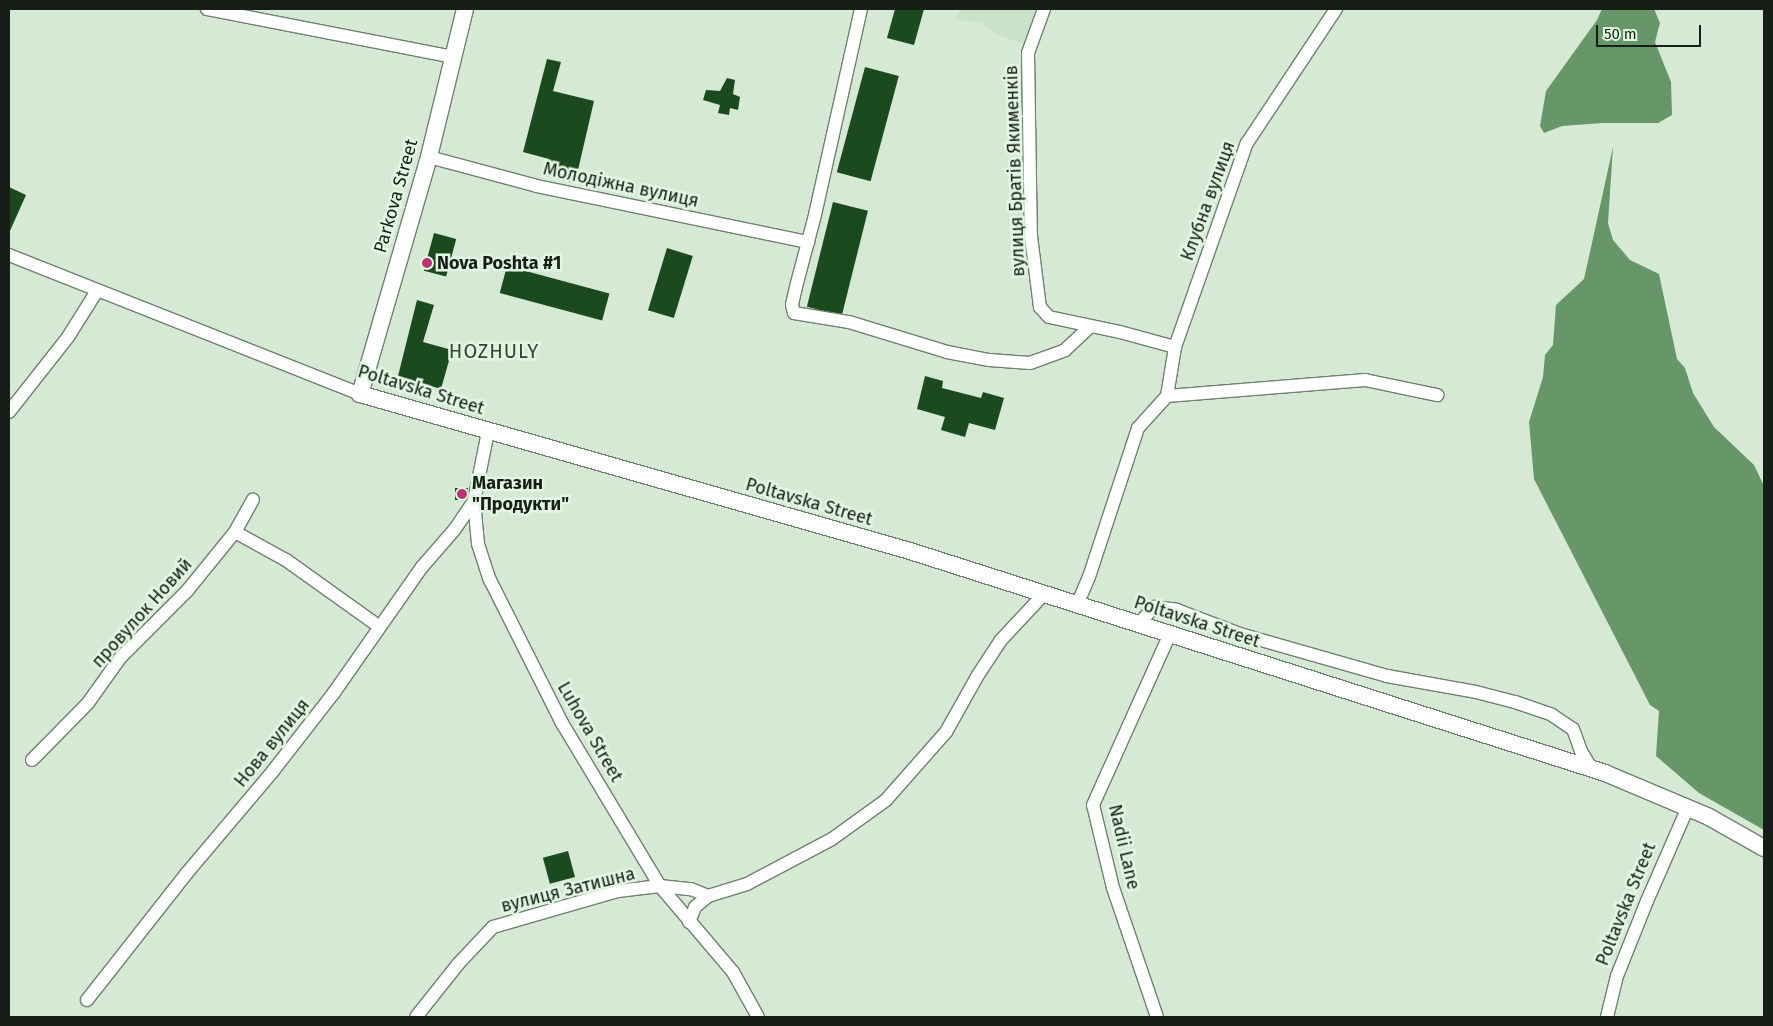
<!DOCTYPE html>
<html>
<head>
<meta charset="utf-8">
<style>
  body { margin:0 }
  #map { position:relative; width:1773px; height:1026px; overflow:hidden; background:#d5e9d5; font-family:"Fira Sans",sans-serif }
  div>[style] { position:absolute }
  .built>* { inset:0; background:#c9e3c8 }
  .water>* { inset:0; background:#679768 }
  .building>* { inset:0; background:#1b4a1f; transform-origin:0 0 }
  .roads { filter:drop-shadow(1px 0 #6e816e) drop-shadow(-1px 0 #6e816e) drop-shadow(0 1px #6e816e) drop-shadow(0 -1px #6e816e) }
  .minor>* { height:12px; margin:-6px; padding:0 6px; transform-origin:6px; border-radius:6px; background:#fff }
  .tertiary>* { height:16px; margin:-8px; padding:0 8px; transform-origin:8px; border-radius:8px; background:#fff }
  .dots>* { width:14px; height:14px; translate:-50% -50%; box-sizing:border-box; border:2px solid #e2f7e2; border-radius:50% }
  span { translate:-50% -50%; white-space:nowrap; text-align:center; line-height:1.15; -webkit-text-stroke:5px #e2f7e2; paint-order:stroke }
  .street-label { font-size:18px; color:#171e17 }
  .poi-label { font-size:18px; color:#171e17; font-weight:700 }
  .left { translate:0 -50%; text-align:left }
  .quarter-label { font-size:20px; color:#344535; letter-spacing:1px }
  .frame { position:absolute; inset:0; border:10px solid #171e17; pointer-events:none }
  .scale { position:absolute; left:1596px; top:25px; width:105px; height:22px; box-sizing:border-box; border:2px solid #171e17; border-top:0; padding-left:6px; font-size:15px; line-height:18px; white-space:nowrap; color:#171e17; -webkit-text-stroke:4px #e2f7e2; paint-order:stroke }
</style>
</head>
<body>
<div id="map">
  <div class="built">
    <div style="clip-path:polygon(960px 9px,1036px 9px,1024px 44px,999px 35px,981px 23px,956px 20px)"></div>
  </div>
  <div class="water">
    <div style="clip-path:polygon(1602px 9px,1654px 9px,1660px 23px,1655px 42px,1671px 82px,1672px 115px,1658px 123px,1603px 123px,1562px 126px,1544px 133px,1540px 126px,1546px 91px,1597px 20px)"></div>
    <div style="clip-path:polygon(1613px 147px,1608px 223px,1613px 240px,1630px 260px,1659px 274px,1677px 359px,1685px 368px,1693px 393px,1714px 427px,1754px 465px,1764px 486px,1764px 830px,1699px 793px,1656px 756px,1659px 711px,1650px 705px,1534px 479px,1529px 422px,1543px 377px,1545px 355px,1553px 345px,1556px 305px,1584px 279px)"></div>
  </div>
  <div class="building">
    <div style="clip-path:polygon(895px 9px,924px 9px,914px 45px,887px 38px)"></div>
    <div style="clip-path:polygon(547px 59px,561px 62px,553px 91px,594px 101px,575px 183px,545px 176px,549px 159px,523px 152px)"></div>
    <div style="left:865px;top:67px;width:35px;height:109px;rotate:15deg"></div>
    <div style="clip-path:polygon(727px 78px,735px 80px,733px 94px,740px 97px,738px 110px,730px 108px,729px 115px,718px 113px,720px 105px,703px 100px,706px 90px,720px 91px)"></div>
    <div style="clip-path:polygon(9px 187px,26px 195px,9px 233px)"></div>
    <div style="left:833px;top:202px;width:36px;height:108px;rotate:14deg"></div>
    <div style="left:434px;top:233px;width:23px;height:39px;rotate:15deg"></div>
    <div style="left:667px;top:248px;width:27px;height:65px;rotate:17deg"></div>
    <div style="left:507px;top:266px;width:106px;height:28px;rotate:15deg"></div>
    <div style="clip-path:polygon(417px 300px,434px 305px,423px 342px,452px 350px,441px 389px,398px 376px)"></div>
    <div style="clip-path:polygon(925px 376px,943px 381px,942px 388px,981px 398px,983px 392px,1004px 398px,995px 430px,969px 423px,965px 437px,941px 430px,945px 417px,917px 409px)"></div>
    <div style="clip-path:polygon(455px 488px,468px 488px,465px 500px,455px 500px)"></div>
    <div style="left:568px;top:851px;width:27px;height:26px;rotate:75deg"></div>
  </div>
  <div class="roads">
    <div class="minor">
      <div style="left:207px;top:9px;width:251px;rotate:11deg"></div>
      <div style="left:861px;top:9px;width:211px;rotate:102.6deg"></div>
      <div style="left:815px;top:215px;width:74px;rotate:104.8deg"></div>
      <div style="left:796px;top:287px;width:18px;rotate:103deg"></div>
      <div style="left:792px;top:305px;width:8px;rotate:76deg"></div>
      <div style="left:794px;top:313px;width:56px;rotate:9.3deg"></div>
      <div style="left:849px;top:322px;width:102px;rotate:17deg"></div>
      <div style="left:947px;top:352px;width:43px;rotate:10.8deg"></div>
      <div style="left:989px;top:360px;width:41px;rotate:4.2deg"></div>
      <div style="left:1030px;top:363px;width:37px;rotate:-20deg"></div>
      <div style="left:1065px;top:350px;width:35px;rotate:-43deg"></div>
      <div style="left:1044px;top:9px;width:47px;rotate:110deg"></div>
      <div style="left:1028px;top:53px;width:183px;rotate:89.1deg"></div>
      <div style="left:1031px;top:236px;width:72px;rotate:82.8deg"></div>
      <div style="left:1040px;top:307px;width:13px;rotate:48deg"></div>
      <div style="left:1049px;top:317px;width:73px;rotate:11.9deg"></div>
      <div style="left:1120px;top:332px;width:57px;rotate:15.3deg"></div>
      <div style="left:429px;top:157px;width:112px;rotate:15deg"></div>
      <div style="left:537px;top:186px;width:277px;rotate:11.7deg"></div>
      <div style="left:9px;top:255px;width:378px;rotate:21.6deg"></div>
      <div style="left:1167px;top:396px;width:199px;rotate:-4.6deg"></div>
      <div style="left:1365px;top:380px;width:74px;rotate:11.8deg"></div>
      <div style="left:9px;top:412px;width:95px;rotate:-51.8deg"></div>
      <div style="left:68px;top:337px;width:54px;rotate:-57.8deg"></div>
      <div style="left:488px;top:432px;width:70px;rotate:101.5deg"></div>
      <div style="left:474px;top:501px;width:43px;rotate:84.7deg"></div>
      <div style="left:478px;top:544px;width:38px;rotate:72deg"></div>
      <div style="left:490px;top:580px;width:160px;rotate:63.3deg"></div>
      <div style="left:562px;top:723px;width:190px;rotate:59deg"></div>
      <div style="left:660px;top:886px;width:113px;rotate:49.7deg"></div>
      <div style="left:733px;top:972px;width:51px;rotate:60.9deg"></div>
      <div style="left:235px;top:532px;width:58px;rotate:28.8deg"></div>
      <div style="left:286px;top:560px;width:115px;rotate:35.5deg"></div>
      <div style="left:1077px;top:605px;width:30px;rotate:-67deg"></div>
      <div style="left:1089px;top:577px;width:157px;rotate:-71.8deg"></div>
      <div style="left:1138px;top:428px;width:43px;rotate:-47.8deg"></div>
      <div style="left:1167px;top:396px;width:50px;rotate:-80.7deg"></div>
      <div style="left:1175px;top:347px;width:216px;rotate:-70.6deg"></div>
      <div style="left:1247px;top:143px;width:161px;rotate:-56.4deg"></div>
      <div style="left:1139px;top:624px;width:23px;rotate:-49deg"></div>
      <div style="left:1154px;top:607px;width:23px;rotate:7deg"></div>
      <div style="left:1177px;top:610px;width:67px;rotate:20.9deg"></div>
      <div style="left:1240px;top:634px;width:153px;rotate:15.9deg"></div>
      <div style="left:1387px;top:676px;width:90px;rotate:10.2deg"></div>
      <div style="left:1476px;top:692px;width:40px;rotate:14.4deg"></div>
      <div style="left:1515px;top:702px;width:39px;rotate:19deg"></div>
      <div style="left:1552px;top:715px;width:25px;rotate:34deg"></div>
      <div style="left:1573px;top:729px;width:23px;rotate:70deg"></div>
      <div style="left:1581px;top:751px;width:21px;rotate:59deg"></div>
      <div style="left:32px;top:760px;width:80px;rotate:-45.5deg"></div>
      <div style="left:88px;top:703px;width:55px;rotate:-54.6deg"></div>
      <div style="left:120px;top:658px;width:95px;rotate:-45deg"></div>
      <div style="left:187px;top:591px;width:76px;rotate:-50.9deg"></div>
      <div style="left:235px;top:532px;width:37px;rotate:-61deg"></div>
      <div style="left:689px;top:922px;width:16px;rotate:-68deg"></div>
      <div style="left:695px;top:907px;width:17px;rotate:-40deg"></div>
      <div style="left:708px;top:896px;width:41px;rotate:-17.1deg"></div>
      <div style="left:747px;top:884px;width:96px;rotate:-27.9deg"></div>
      <div style="left:832px;top:839px;width:67px;rotate:-35.8deg"></div>
      <div style="left:886px;top:800px;width:91px;rotate:-48.6deg"></div>
      <div style="left:946px;top:732px;width:65px;rotate:-60.7deg"></div>
      <div style="left:978px;top:675px;width:42px;rotate:-56.7deg"></div>
      <div style="left:1001px;top:640px;width:64px;rotate:-46.9deg"></div>
      <div style="left:87px;top:1000px;width:160px;rotate:-51.8deg"></div>
      <div style="left:186px;top:874px;width:135px;rotate:-49.8deg"></div>
      <div style="left:273px;top:771px;width:98px;rotate:-52.1deg"></div>
      <div style="left:333px;top:694px;width:155px;rotate:-55deg"></div>
      <div style="left:422px;top:567px;width:50px;rotate:-49deg"></div>
      <div style="left:455px;top:529px;width:34px;rotate:-56deg"></div>
      <div style="left:416px;top:1017px;width:69px;rotate:-51.5deg"></div>
      <div style="left:459px;top:963px;width:50px;rotate:-46.6deg"></div>
      <div style="left:493px;top:927px;width:130px;rotate:-16.1deg"></div>
      <div style="left:618px;top:891px;width:42px;rotate:-6.8deg"></div>
      <div style="left:660px;top:886px;width:31px;rotate:6deg"></div>
      <div style="left:691px;top:889px;width:18px;rotate:22deg"></div>
      <div style="left:1157px;top:1017px;width:136px;rotate:-108.8deg"></div>
      <div style="left:1113px;top:888px;width:85px;rotate:-103.5deg"></div>
      <div style="left:1093px;top:805px;width:188px;rotate:-65.8deg"></div>
      <div style="left:1607px;top:1017px;width:42px;rotate:-76.3deg"></div>
      <div style="left:1617px;top:976px;width:81px;rotate:-68.2deg"></div>
      <div style="left:1647px;top:901px;width:103px;rotate:-66.4deg"></div>
    </div>
    <div class="tertiary">
      <div style="left:465px;top:9px;width:152px;rotate:103.7deg"></div>
      <div style="left:429px;top:157px;width:247px;rotate:106.2deg"></div>
      <div style="left:360px;top:394px;width:572px;rotate:15.93deg"></div>
      <div style="left:910px;top:551px;width:730px;rotate:17.71deg"></div>
      <div style="left:1605px;top:773px;width:113px;rotate:22.9deg"></div>
      <div style="left:1709px;top:817px;width:63px;rotate:29.4deg"></div>
    </div>
  </div>
  <div class="dots">
    <div style="left:427px;top:263px;background:#bb3576"></div>
    <div style="left:462px;top:494px;background:#bb3576"></div>
  </div>
  <div class="street-label">
    <span style="left:1015px;top:171px;rotate:-92deg">вулиця Братів Якименків</span>
    <span style="left:621px;top:185px;rotate:12deg">Молодіжна вулиця</span>
    <span style="left:396px;top:196px;rotate:-74deg">Parkova Street</span>
    <span style="left:1208px;top:201px;rotate:-70deg">Клубна вулиця</span>
    <span style="left:421px;top:390px;rotate:17deg">Poltavska Street</span>
    <span style="left:809px;top:502px;rotate:16deg">Poltavska Street</span>
    <span style="left:142px;top:613px;rotate:-48deg">провулок Новий</span>
    <span style="left:1197px;top:622px;rotate:18deg">Poltavska Street</span>
    <span style="left:590px;top:732px;rotate:60deg">Luhova Street</span>
    <span style="left:272px;top:743px;rotate:-51deg">Нова вулиця</span>
    <span style="left:1124px;top:847px;rotate:77deg">Nadii Lane</span>
    <span style="left:568px;top:890px;rotate:-14deg">вулиця Затишна</span>
    <span style="left:1626px;top:904px;rotate:-68deg">Poltavska Street</span>
  </div>
  <div class="poi-label">
    <span class="left" style="left:437px;top:263px">Nova Poshta #1</span>
    <span class="left" style="left:472px;top:494px">Магазин<br>"Продукти"</span>
  </div>
  <div class="quarter-label">
    <span style="left:494px;top:351px">HOZHULY</span>
  </div>
  <div class="frame"></div>
  <div class="scale">50 m</div>
</div>
</body>
</html>
